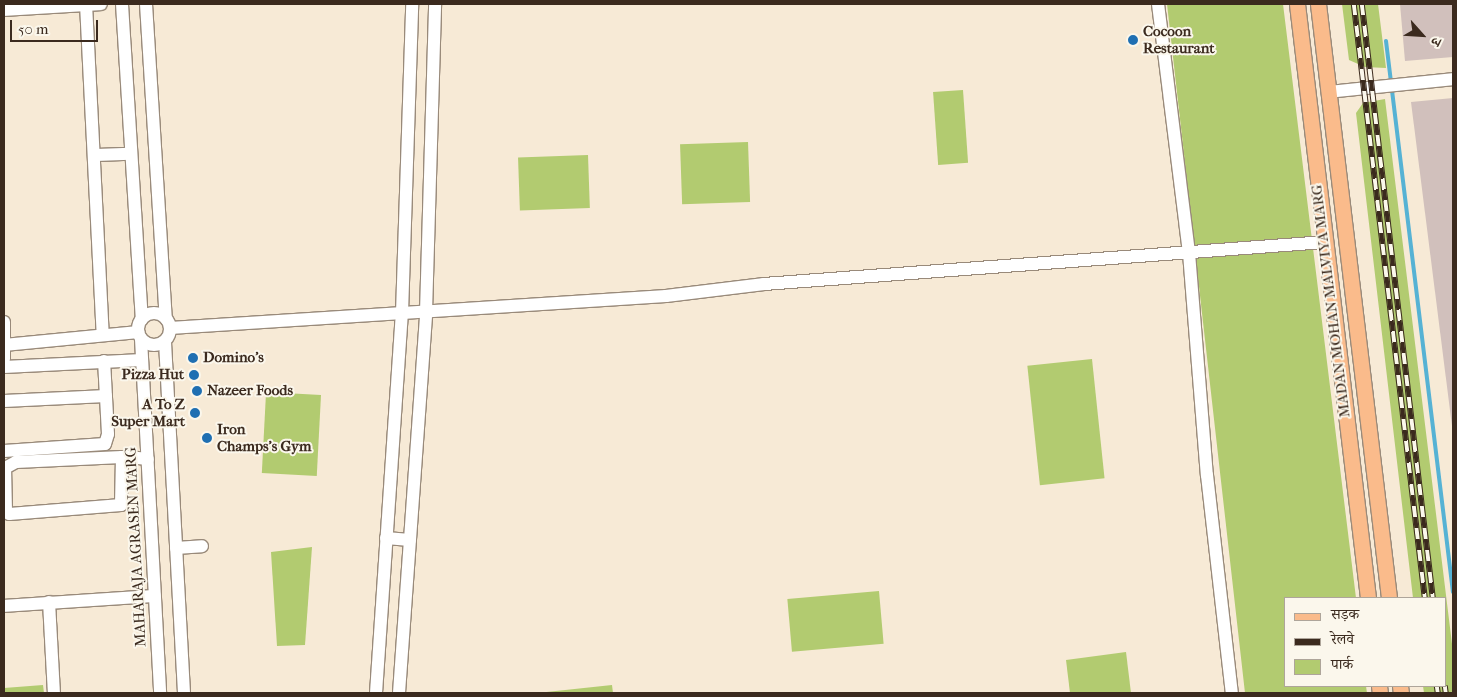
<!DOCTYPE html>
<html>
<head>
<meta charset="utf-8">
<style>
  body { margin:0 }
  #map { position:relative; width:1457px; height:697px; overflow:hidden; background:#f7ead6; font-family:"IM FELL French Canon","Noto Serif Devanagari",serif }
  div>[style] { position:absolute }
  .industrial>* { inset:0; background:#d1c0bc }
  .green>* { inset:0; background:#b2cb70; transform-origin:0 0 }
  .stream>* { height:4px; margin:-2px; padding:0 2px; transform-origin:2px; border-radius:2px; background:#56b2d4 }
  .roads { filter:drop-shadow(1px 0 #998a7a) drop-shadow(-1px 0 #998a7a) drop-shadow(0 1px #998a7a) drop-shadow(0 -1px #998a7a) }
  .minor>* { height:12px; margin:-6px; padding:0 6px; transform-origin:6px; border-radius:6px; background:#fff }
  .minor>.ring { margin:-6px; padding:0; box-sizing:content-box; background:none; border:12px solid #fff; border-radius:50% }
  .major>* { height:15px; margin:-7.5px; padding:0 7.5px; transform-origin:7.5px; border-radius:7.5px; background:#fabb8b }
  .rail>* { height:5.5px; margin-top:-2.75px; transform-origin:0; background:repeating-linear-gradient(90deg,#fbf7ec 0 11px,#3b2a1e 0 22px); box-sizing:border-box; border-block:1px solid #3b2a1e }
  .dots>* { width:14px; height:14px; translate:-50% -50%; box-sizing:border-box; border:2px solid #fbf7ec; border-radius:50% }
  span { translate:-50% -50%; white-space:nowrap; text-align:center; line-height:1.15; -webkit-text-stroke:4px #fbf7ec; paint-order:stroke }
  .poi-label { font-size:15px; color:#3b2a1e; font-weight:700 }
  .left { translate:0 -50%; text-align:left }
  .right { translate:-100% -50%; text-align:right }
  .street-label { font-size:15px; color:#3b2a1e }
  .frame { position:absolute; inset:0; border:5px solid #3b2a1e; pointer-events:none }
  .legend { position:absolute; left:1284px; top:597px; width:162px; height:90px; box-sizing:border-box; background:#fbf7ec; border:1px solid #aea59a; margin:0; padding:6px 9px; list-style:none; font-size:15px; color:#3b2a1e }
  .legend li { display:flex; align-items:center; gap:10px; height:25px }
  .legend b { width:25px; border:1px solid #aea59a }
  .north { position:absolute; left:1397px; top:10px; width:50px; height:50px; -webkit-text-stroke:4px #fbf7ec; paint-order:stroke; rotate:116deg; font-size:14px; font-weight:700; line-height:20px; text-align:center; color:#3b2a1e }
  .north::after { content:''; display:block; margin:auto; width:18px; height:22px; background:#3b2a1e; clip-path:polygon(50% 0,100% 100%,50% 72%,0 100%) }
  .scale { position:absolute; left:10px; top:20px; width:88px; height:22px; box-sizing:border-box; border:2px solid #3b2a1e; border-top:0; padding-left:6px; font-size:15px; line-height:18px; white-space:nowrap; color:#3b2a1e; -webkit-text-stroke:4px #fbf7ec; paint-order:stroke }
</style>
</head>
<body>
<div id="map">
  <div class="industrial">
    <div style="clip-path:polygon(1400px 4px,1453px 4px,1453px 57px,1405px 61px)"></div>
    <div style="clip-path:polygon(1453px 98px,1453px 434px,1411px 102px)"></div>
  </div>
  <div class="green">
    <div style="clip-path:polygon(1167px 4px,1283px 4px,1356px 598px,1286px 598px,1286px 686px,1366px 686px,1367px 693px,1245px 693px)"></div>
    <div style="clip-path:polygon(1342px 4px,1378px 4px,1386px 68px,1365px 67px,1349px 60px)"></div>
    <div style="left:963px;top:90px;width:73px;height:30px;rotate:86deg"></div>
    <div style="clip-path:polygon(1385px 99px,1453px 652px,1453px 693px,1424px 693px,1423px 686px,1446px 686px,1446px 598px,1413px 598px,1356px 113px,1363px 103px)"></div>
    <div style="left:748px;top:142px;width:60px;height:68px;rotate:88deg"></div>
    <div style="left:588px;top:155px;width:53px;height:70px;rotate:88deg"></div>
    <div style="left:1092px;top:359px;width:120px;height:65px;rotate:84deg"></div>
    <div style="left:321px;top:395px;width:81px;height:55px;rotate:93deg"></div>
    <div style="clip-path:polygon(312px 547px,305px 645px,277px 646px,271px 552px)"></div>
    <div style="left:879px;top:591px;width:53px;height:92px;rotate:85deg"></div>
    <div style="clip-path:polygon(1126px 652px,1131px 693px,1070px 693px,1066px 660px)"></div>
    <div style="clip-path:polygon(43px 685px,44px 693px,4px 693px,4px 688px)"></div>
    <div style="clip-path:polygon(612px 685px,613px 693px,537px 693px)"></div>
  </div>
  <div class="stream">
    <div style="left:1386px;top:41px;width:555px;rotate:83.07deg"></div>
  </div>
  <div class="roads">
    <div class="minor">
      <div style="left:86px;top:4px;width:330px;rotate:87.1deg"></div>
      <div style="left:122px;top:4px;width:316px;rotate:86.4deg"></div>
      <div style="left:146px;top:4px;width:315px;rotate:86.4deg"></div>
      <div style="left:1158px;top:4px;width:251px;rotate:82.9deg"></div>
      <div style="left:1189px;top:253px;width:223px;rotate:85.4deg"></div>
      <div style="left:1207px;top:475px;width:219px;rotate:83.5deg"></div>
      <div style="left:4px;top:10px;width:97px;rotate:-3.5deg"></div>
      <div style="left:1328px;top:92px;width:126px;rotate:-5.9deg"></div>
      <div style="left:96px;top:155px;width:34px;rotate:-2deg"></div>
      <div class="ring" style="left:138px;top:313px;width:20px;height:20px"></div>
      <div style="left:4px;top:322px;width:37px;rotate:90deg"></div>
      <div style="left:170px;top:328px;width:497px;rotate:-3.7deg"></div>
      <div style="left:666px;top:296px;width:99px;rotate:-7deg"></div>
      <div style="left:764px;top:284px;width:563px;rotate:-4.28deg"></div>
      <div style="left:141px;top:339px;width:355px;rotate:86.9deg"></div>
      <div style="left:165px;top:342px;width:352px;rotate:86.9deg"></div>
      <div style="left:4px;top:345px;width:135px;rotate:-5.5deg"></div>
      <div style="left:4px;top:367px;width:138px;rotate:-2.9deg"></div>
      <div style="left:4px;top:401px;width:102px;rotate:-2.8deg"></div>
      <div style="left:4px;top:451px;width:101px;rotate:-4deg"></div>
      <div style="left:105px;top:444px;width:10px;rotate:-73deg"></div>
      <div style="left:108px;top:434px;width:73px;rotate:-93.1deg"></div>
      <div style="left:122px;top:457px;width:48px;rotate:91.2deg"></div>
      <div style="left:121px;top:505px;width:112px;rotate:175.4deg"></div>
      <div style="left:9px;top:514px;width:4px;rotate:-135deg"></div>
      <div style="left:6px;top:511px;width:43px;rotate:-91.3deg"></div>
      <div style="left:5px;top:468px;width:13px;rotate:-29deg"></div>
      <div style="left:16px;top:462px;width:106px;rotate:-2.7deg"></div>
      <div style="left:122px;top:457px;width:6px"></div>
      <div style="left:128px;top:457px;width:20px;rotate:6deg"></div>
      <div style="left:386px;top:538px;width:24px;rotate:5deg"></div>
      <div style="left:176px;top:548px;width:26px;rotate:-4deg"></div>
      <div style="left:49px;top:602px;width:91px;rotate:86.9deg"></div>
      <div style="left:4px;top:606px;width:151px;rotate:-3.8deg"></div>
      <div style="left:376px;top:693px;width:381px;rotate:-86.1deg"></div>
      <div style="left:402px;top:313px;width:309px;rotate:-88.1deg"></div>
      <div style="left:399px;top:693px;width:382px;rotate:-85.9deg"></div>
      <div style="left:426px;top:312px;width:308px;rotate:-88.3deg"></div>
    </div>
    <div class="major">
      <div style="left:1297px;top:4px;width:598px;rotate:83.18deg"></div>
      <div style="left:1318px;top:4px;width:598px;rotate:83.18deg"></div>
      <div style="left:1379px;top:686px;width:7px;rotate:82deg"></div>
      <div style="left:1400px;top:686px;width:7px;rotate:82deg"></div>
    </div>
  </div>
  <div class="rail">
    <div style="left:1354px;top:4px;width:598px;rotate:83.18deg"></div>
    <div style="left:1362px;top:4px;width:598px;rotate:83.18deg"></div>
    <div style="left:1437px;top:686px;width:7px;rotate:82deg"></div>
    <div style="left:1445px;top:686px;width:7px;rotate:82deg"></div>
  </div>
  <div class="dots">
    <div style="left:1133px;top:40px;background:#1f6fb2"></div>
    <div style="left:193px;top:358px;background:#1f6fb2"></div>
    <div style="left:194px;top:375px;background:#1f6fb2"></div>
    <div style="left:197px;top:391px;background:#1f6fb2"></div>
    <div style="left:195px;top:413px;background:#1f6fb2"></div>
    <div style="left:207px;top:438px;background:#1f6fb2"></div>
  </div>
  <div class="poi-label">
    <span class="left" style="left:1143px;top:40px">Cocoon<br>Restaurant</span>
    <span class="left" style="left:203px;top:358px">Domino's</span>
    <span class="right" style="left:184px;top:375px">Pizza Hut</span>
    <span class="left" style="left:207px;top:391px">Nazeer Foods</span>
    <span class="right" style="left:185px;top:413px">A To Z<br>Super Mart</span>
    <span class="left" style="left:217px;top:438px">Iron<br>Champs's Gym</span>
  </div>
  <div class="street-label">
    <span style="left:1331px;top:301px;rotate:-97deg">MADAN MOHAN MALVIYA MARG</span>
    <span style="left:136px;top:547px;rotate:-93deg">MAHARAJA AGRASEN MARG</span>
  </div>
  <div class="frame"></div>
  <ul class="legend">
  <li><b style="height:6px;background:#fabb8b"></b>सड़क</li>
  <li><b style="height:6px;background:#3b2a1e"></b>रेलवे</li>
  <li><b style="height:14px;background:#b2cb70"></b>पार्क</li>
  </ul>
  <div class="north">उ</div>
  <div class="scale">50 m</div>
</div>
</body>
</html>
